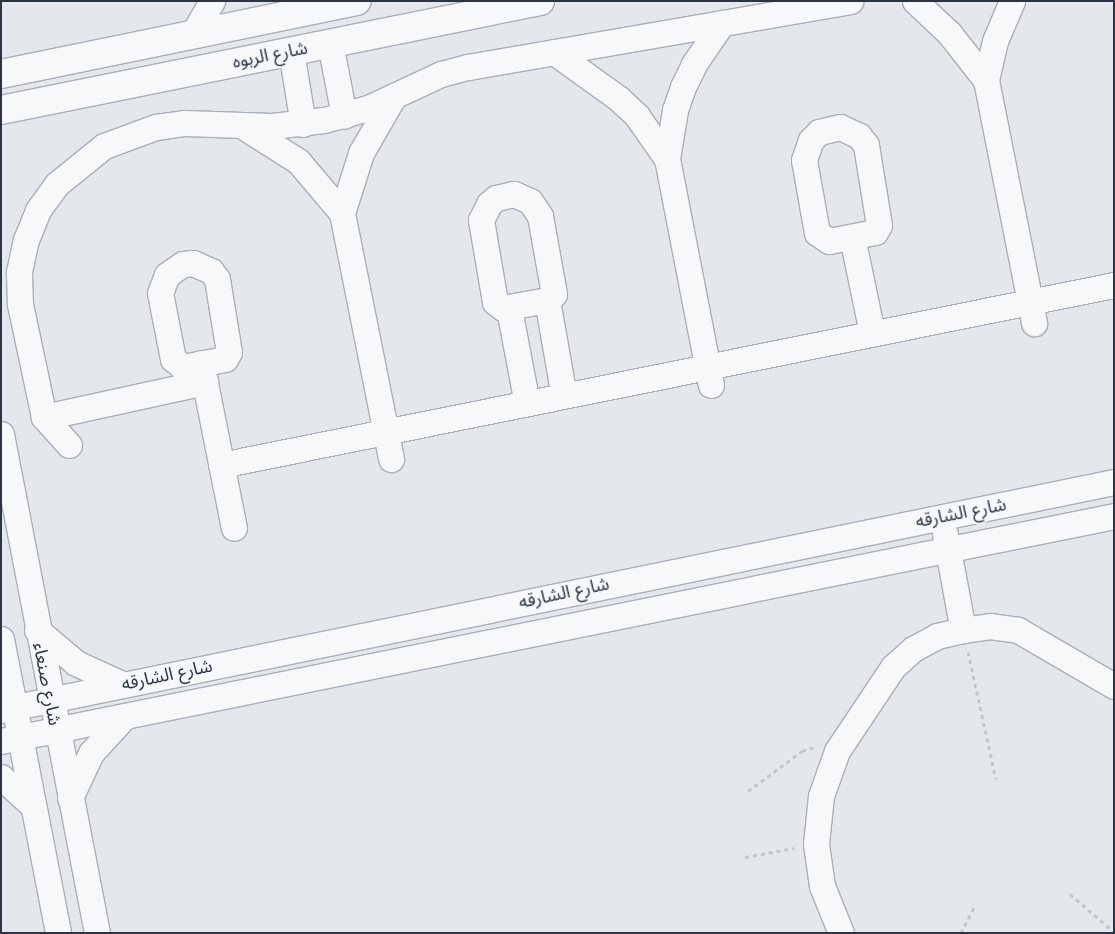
<!DOCTYPE html>
<html>
<head>
<meta charset="utf-8">
<style>
  body { margin:0 }
  #map { position:relative; width:1115px; height:934px; overflow:hidden; background:#e4e7ec; font-family:"DM Sans","Noto Sans Arabic",sans-serif }
  div>[style] { position:absolute }
  .path>* { height:3px; margin-top:-1.5px; transform-origin:0; background:repeating-linear-gradient(90deg,#c2c5cb 0 4px,transparent 0 8px) }
  .roads { filter:drop-shadow(1px 0 #a9aeb7) drop-shadow(-1px 0 #a9aeb7) drop-shadow(0 1px #a9aeb7) drop-shadow(0 -1px #a9aeb7) }
  .minor>* { height:25px; margin:-12.5px; padding:0 12.5px; transform-origin:12.5px; border-radius:12.5px; background:#f7f8fa }
  .tertiary>* { height:28px; margin:-14px; padding:0 14px; transform-origin:14px; border-radius:14px; background:#f7f8fa }
  span { translate:-50% -50%; white-space:nowrap; text-align:center; line-height:1.15; -webkit-text-stroke:4px #f4f6f9; paint-order:stroke }
  .street-label { font-size:18px; color:#2b3445 }
  .frame { position:absolute; inset:0; border:2px solid #2b3445; pointer-events:none }
</style>
</head>
<body>
<div id="map">
  <div class="path">
    <div style="left:968px;top:652px;width:130px;rotate:77.6deg"></div>
    <div style="left:748px;top:791px;width:67px;rotate:-36.5deg"></div>
    <div style="left:802px;top:751px;width:14px;rotate:-17deg"></div>
    <div style="left:745px;top:857px;width:50px;rotate:-10.4deg"></div>
    <div style="left:1070px;top:894px;width:58px;rotate:40.8deg"></div>
    <div style="left:961px;top:933px;width:30px;rotate:-63deg"></div>
  </div>
  <div class="roads">
    <div class="minor">
      <div style="left:915px;top:1px;width:47px;rotate:43.3deg"></div>
      <div style="left:949px;top:33px;width:60px;rotate:51.8deg"></div>
      <div style="left:1012px;top:1px;width:43px;rotate:113deg"></div>
      <div style="left:995px;top:41px;width:40px;rotate:103deg"></div>
      <div style="left:986px;top:80px;width:248px;rotate:78.8deg"></div>
      <div style="left:193px;top:34px;width:38px;rotate:-60deg"></div>
      <div style="left:330px;top:43px;width:74px;rotate:79.1deg"></div>
      <div style="left:291px;top:51px;width:74px;rotate:80.7deg"></div>
      <div style="left:554px;top:52px;width:79px;rotate:35.7deg"></div>
      <div style="left:618px;top:98px;width:26px;rotate:43deg"></div>
      <div style="left:637px;top:116px;width:52px;rotate:55.1deg"></div>
      <div style="left:244px;top:127px;width:64px;rotate:32.2deg"></div>
      <div style="left:298px;top:161px;width:68px;rotate:49.8deg"></div>
      <div style="left:342px;top:213px;width:251px;rotate:78.7deg"></div>
      <div style="left:840px;top:127px;width:21px;rotate:25deg"></div>
      <div style="left:859px;top:136px;width:11px;rotate:52deg"></div>
      <div style="left:866px;top:145px;width:81px;rotate:80.8deg"></div>
      <div style="left:879px;top:225px;width:8px;rotate:120deg"></div>
      <div style="left:875px;top:232px;width:47px;rotate:168.9deg"></div>
      <div style="left:829px;top:241px;width:14px;rotate:-146deg"></div>
      <div style="left:817px;top:233px;width:74px;rotate:-100.1deg"></div>
      <div style="left:804px;top:160px;width:21px;rotate:-71deg"></div>
      <div style="left:811px;top:140px;width:11px;rotate:-45deg"></div>
      <div style="left:819px;top:132px;width:22px;rotate:-13deg"></div>
      <div style="left:514px;top:194px;width:17px;rotate:24deg"></div>
      <div style="left:530px;top:201px;width:18px;rotate:56deg"></div>
      <div style="left:540px;top:216px;width:79px;rotate:79.8deg"></div>
      <div style="left:554px;top:294px;width:9px;rotate:139deg"></div>
      <div style="left:547px;top:300px;width:45px;rotate:169.7deg"></div>
      <div style="left:503px;top:308px;width:10px;rotate:-143deg"></div>
      <div style="left:495px;top:302px;width:83px;rotate:-99.7deg"></div>
      <div style="left:481px;top:220px;width:18px;rotate:-63deg"></div>
      <div style="left:489px;top:204px;width:9px;rotate:-41deg"></div>
      <div style="left:496px;top:198px;width:18px;rotate:-13deg"></div>
      <div style="left:342px;top:213px;width:63px;rotate:-72.4deg"></div>
      <div style="left:361px;top:153px;width:62px;rotate:-60.1deg"></div>
      <div style="left:852px;top:237px;width:98px;rotate:78.2deg"></div>
      <div style="left:193px;top:263px;width:20px;rotate:24deg"></div>
      <div style="left:211px;top:271px;width:10px;rotate:53deg"></div>
      <div style="left:217px;top:279px;width:74px;rotate:80.7deg"></div>
      <div style="left:229px;top:352px;width:8px;rotate:120deg"></div>
      <div style="left:225px;top:359px;width:43px;rotate:169.2deg"></div>
      <div style="left:183px;top:367px;width:13px;rotate:-141deg"></div>
      <div style="left:173px;top:359px;width:67px;rotate:-101.1deg"></div>
      <div style="left:160px;top:293px;width:19px;rotate:-69deg"></div>
      <div style="left:167px;top:275px;width:19px;rotate:-35deg"></div>
      <div style="left:183px;top:264px;width:10px;rotate:-6deg"></div>
      <div style="left:547px;top:300px;width:97px;rotate:80deg"></div>
      <div style="left:509px;top:309px;width:96px;rotate:79.2deg"></div>
      <div style="left:201px;top:363px;width:168px;rotate:78.7deg"></div>
      <div style="left:711px;top:385px;width:230px;rotate:-101deg"></div>
      <div style="left:667px;top:159px;width:50px;rotate:-80.7deg"></div>
      <div style="left:675px;top:110px;width:24px;rotate:-71deg"></div>
      <div style="left:683px;top:87px;width:25px;rotate:-64deg"></div>
      <div style="left:694px;top:64px;width:50px;rotate:-55.7deg"></div>
      <div style="left:44px;top:417px;width:165px;rotate:-12.3deg"></div>
      <div style="left:1px;top:434px;width:508px;rotate:79.11deg"></div>
      <div style="left:69px;top:445px;width:38px;rotate:-132deg"></div>
      <div style="left:44px;top:417px;width:116px;rotate:-102deg"></div>
      <div style="left:20px;top:304px;width:32px;rotate:-92deg"></div>
      <div style="left:19px;top:272px;width:33px;rotate:-78deg"></div>
      <div style="left:26px;top:240px;width:32px;rotate:-68deg"></div>
      <div style="left:38px;top:210px;width:32px;rotate:-54deg"></div>
      <div style="left:57px;top:184px;width:60px;rotate:-39deg"></div>
      <div style="left:104px;top:146px;width:55px;rotate:-20.1deg"></div>
      <div style="left:156px;top:127px;width:29px;rotate:-8deg"></div>
      <div style="left:185px;top:123px;width:87px;rotate:2deg"></div>
      <div style="left:272px;top:126px;width:52px;rotate:-6.6deg"></div>
      <div style="left:324px;top:120px;width:46px;rotate:-15.3deg"></div>
      <div style="left:368px;top:108px;width:81px;rotate:-25deg"></div>
      <div style="left:441px;top:74px;width:28px;rotate:-15deg"></div>
      <div style="left:468px;top:67px;width:388px;rotate:-9.8deg"></div>
      <div style="left:221px;top:465px;width:911px;rotate:-11.4deg"></div>
      <div style="left:945px;top:534px;width:98px;rotate:79.4deg"></div>
      <div style="left:37px;top:630px;width:51px;rotate:40.2deg"></div>
      <div style="left:76px;top:663px;width:51px;rotate:24.5deg"></div>
      <div style="left:1px;top:639px;width:299px;rotate:79deg"></div>
      <div style="left:1px;top:710px;width:1136px;rotate:-11.58deg"></div>
      <div style="left:1px;top:741px;width:1136px;rotate:-11.43deg"></div>
      <div style="left:1px;top:777px;width:40px;rotate:42deg"></div>
      <div style="left:70px;top:798px;width:50px;rotate:-65deg"></div>
      <div style="left:91px;top:753px;width:49px;rotate:-47.5deg"></div>
      <div style="left:841px;top:933px;width:51px;rotate:-112deg"></div>
      <div style="left:822px;top:886px;width:42px;rotate:-98.1deg"></div>
      <div style="left:816px;top:844px;width:48px;rotate:-84.1deg"></div>
      <div style="left:821px;top:796px;width:48px;rotate:-70.4deg"></div>
      <div style="left:837px;top:751px;width:101px;rotate:-56.3deg"></div>
      <div style="left:893px;top:667px;width:27px;rotate:-42deg"></div>
      <div style="left:913px;top:649px;width:27px;rotate:-28deg"></div>
      <div style="left:937px;top:636px;width:27px;rotate:-13deg"></div>
      <div style="left:963px;top:630px;width:27px;rotate:-8deg"></div>
      <div style="left:990px;top:626px;width:28px;rotate:8deg"></div>
      <div style="left:1018px;top:630px;width:111px;rotate:30.3deg"></div>
    </div>
    <div class="tertiary">
      <div style="left:1px;top:74px;width:363px;rotate:-11.6deg"></div>
      <div style="left:1px;top:110px;width:550px;rotate:-11.43deg"></div>
    </div>
  </div>
  <div class="street-label">
    <span style="left:270px;top:55px;rotate:-11deg">شارع الربوه</span>
    <span style="left:961px;top:513px;rotate:-11deg">شارع الشارقه</span>
    <span style="left:564px;top:593px;rotate:-12deg">شارع الشارقه</span>
    <span style="left:167px;top:675px;rotate:-12deg">شارع الشارقه</span>
    <span style="left:47px;top:684px;rotate:79deg">شارع صنعاء</span>
  </div>
  <div class="frame"></div>
</div>
</body>
</html>
